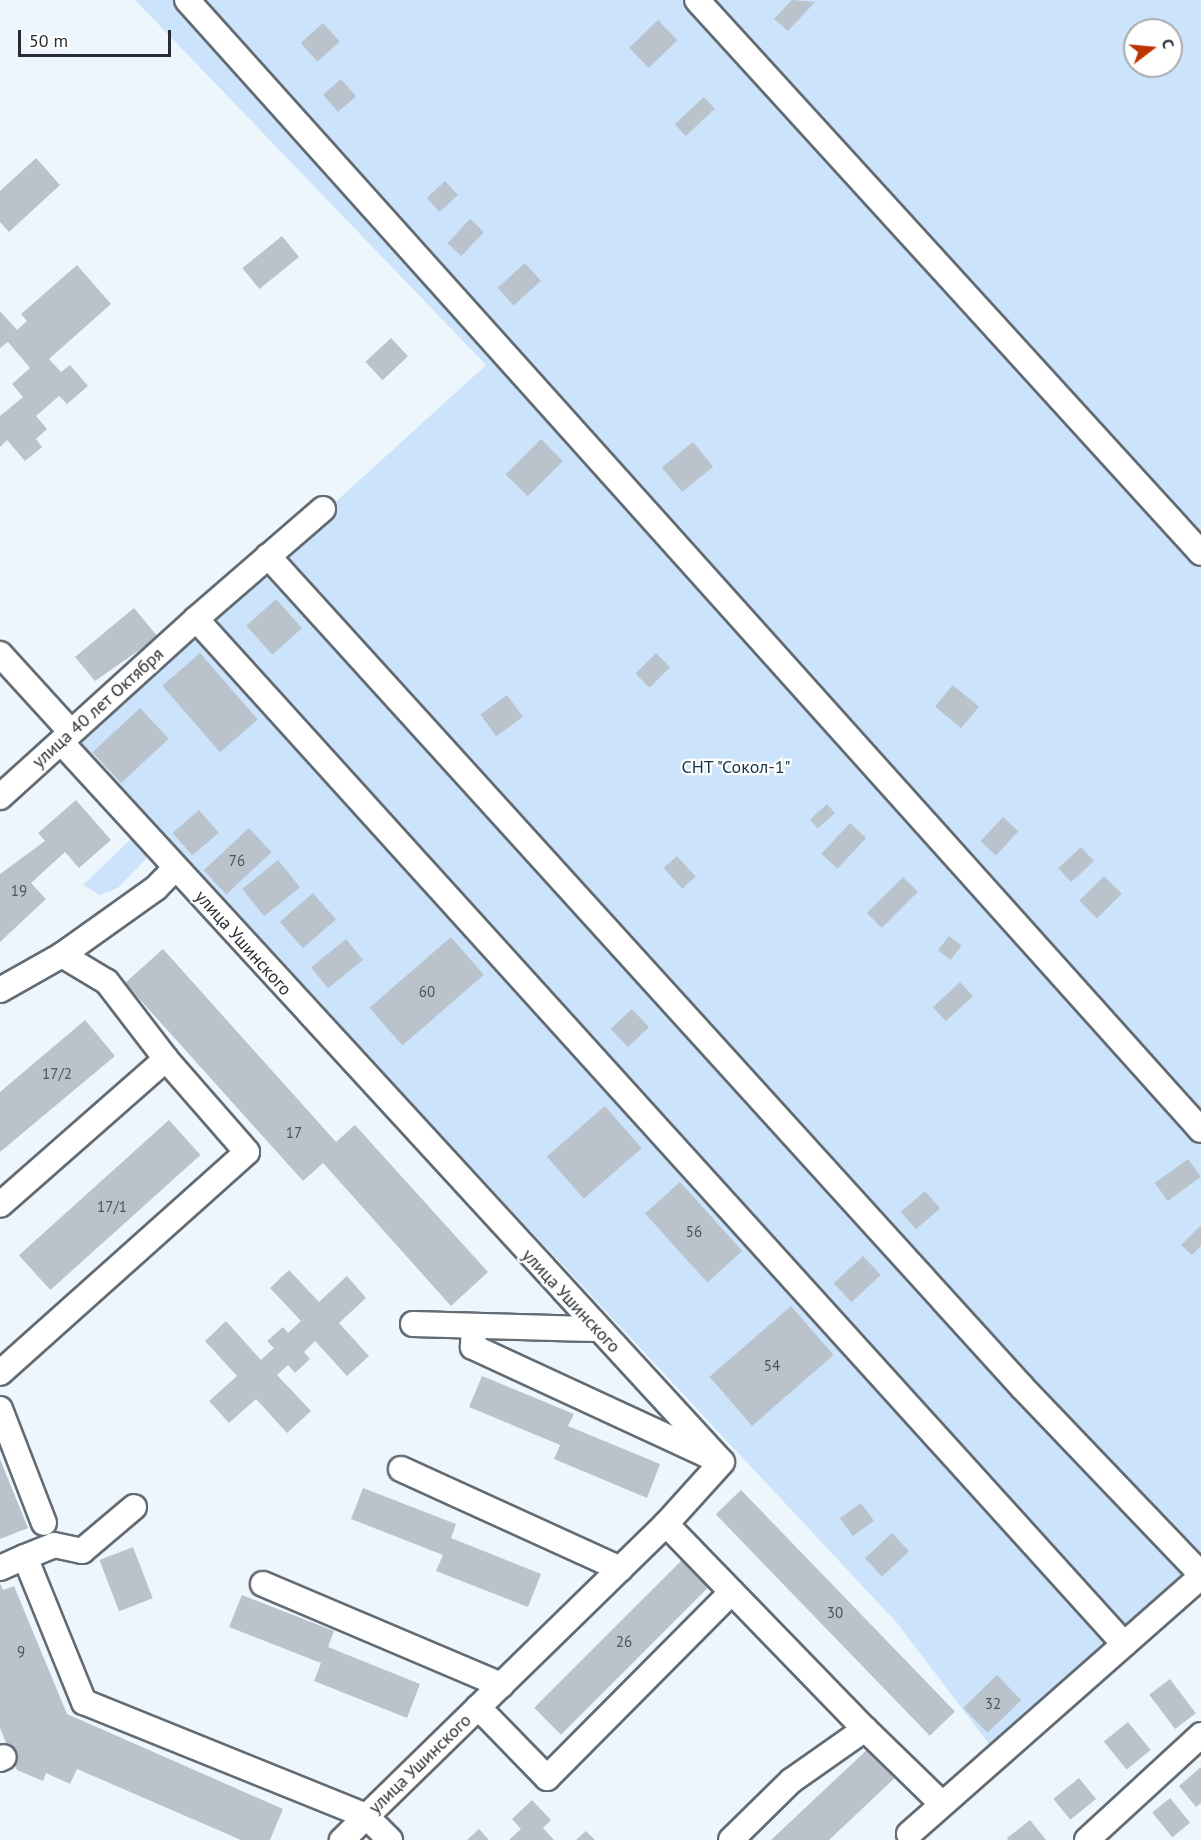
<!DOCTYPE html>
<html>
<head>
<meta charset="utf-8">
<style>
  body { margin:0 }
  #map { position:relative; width:1201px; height:1840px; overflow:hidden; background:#eef6fd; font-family:"PT Sans",sans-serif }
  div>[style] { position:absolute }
  .green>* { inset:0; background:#cce4fb }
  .building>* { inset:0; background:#bac3cc; transform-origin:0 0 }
  .roads { filter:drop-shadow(2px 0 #636b73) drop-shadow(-2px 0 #636b73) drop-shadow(0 2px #636b73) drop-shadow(0 -2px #636b73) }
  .minor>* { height:24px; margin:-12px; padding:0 12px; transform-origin:12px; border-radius:12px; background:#fff }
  span { translate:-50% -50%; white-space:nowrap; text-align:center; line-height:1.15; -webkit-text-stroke:4.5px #fff; paint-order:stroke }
  .number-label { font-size:15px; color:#4d5258 }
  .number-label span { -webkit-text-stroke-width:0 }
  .street-label { font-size:18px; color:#292d31 }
  .park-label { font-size:18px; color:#143149 }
  .north { position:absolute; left:1123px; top:18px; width:60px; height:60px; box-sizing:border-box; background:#fff; border:2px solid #a9abad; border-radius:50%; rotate:74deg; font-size:16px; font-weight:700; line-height:24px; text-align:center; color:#292d31 }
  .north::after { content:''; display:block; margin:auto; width:21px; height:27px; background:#bd3400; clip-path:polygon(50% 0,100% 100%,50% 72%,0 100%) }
  .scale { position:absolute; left:18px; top:30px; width:153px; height:27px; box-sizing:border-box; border:3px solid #292d31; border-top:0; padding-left:8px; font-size:18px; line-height:21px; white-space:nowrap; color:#292d31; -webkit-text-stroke:4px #fff; paint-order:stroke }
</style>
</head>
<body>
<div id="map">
  <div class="green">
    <div style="clip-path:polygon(evenodd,135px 0,1201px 0,1201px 1555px,998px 1756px,897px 1623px,73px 741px,486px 365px,135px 0,1135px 30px,1171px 30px,1171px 66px,1135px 66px,1135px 30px)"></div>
    <div style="clip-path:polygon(132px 838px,148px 857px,118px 888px,100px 895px,83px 885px)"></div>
  </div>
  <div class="building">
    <div style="clip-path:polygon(792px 0,815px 2px,788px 31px,774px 19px)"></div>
    <div style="left:658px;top:20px;width:28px;height:40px;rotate:46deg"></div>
    <div style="left:323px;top:23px;width:25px;height:30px;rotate:48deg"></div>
    <div style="left:341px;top:79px;width:23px;height:24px;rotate:49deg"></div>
    <div style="left:704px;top:97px;width:16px;height:40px;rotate:47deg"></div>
    <div style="clip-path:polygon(36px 158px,60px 185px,9px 232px,0 222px,0 191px)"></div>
    <div style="left:445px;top:181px;width:19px;height:25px;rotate:47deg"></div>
    <div style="left:470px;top:219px;width:19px;height:33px;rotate:43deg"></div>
    <div style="left:282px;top:236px;width:27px;height:51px;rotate:51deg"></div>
    <div style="left:525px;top:263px;width:24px;height:37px;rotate:48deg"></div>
    <div style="clip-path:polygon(77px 265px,111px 304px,49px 359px,61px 372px,70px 365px,88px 386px,67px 404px,59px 396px,36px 416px,47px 429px,36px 439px,42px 447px,25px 461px,7px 440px,0 447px,0 416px,23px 397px,12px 384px,30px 368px,8px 342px,0 348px,0 311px,17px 330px,27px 321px,21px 314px)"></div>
    <div style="left:391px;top:338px;width:25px;height:35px;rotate:47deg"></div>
    <div style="left:541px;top:439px;width:31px;height:50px;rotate:45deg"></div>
    <div style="left:693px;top:442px;width:32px;height:40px;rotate:51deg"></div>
    <div style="left:276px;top:599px;width:39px;height:40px;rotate:48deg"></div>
    <div style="clip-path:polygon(134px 608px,158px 637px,95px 681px,75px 657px)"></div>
    <div style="left:200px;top:653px;width:88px;height:50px;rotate:49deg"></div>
    <div style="left:656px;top:653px;width:20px;height:29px;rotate:45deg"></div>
    <div style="left:953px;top:685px;width:34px;height:28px;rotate:40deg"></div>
    <div style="left:507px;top:695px;width:27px;height:33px;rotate:54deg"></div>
    <div style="left:140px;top:708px;width:42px;height:65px;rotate:47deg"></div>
    <div style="clip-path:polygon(76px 800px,111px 840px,79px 868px,65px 852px,43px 872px,31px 883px,46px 899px,0 942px,0 874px,45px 841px,38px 833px)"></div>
    <div style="left:827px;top:804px;width:12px;height:23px;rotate:48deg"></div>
    <div style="left:199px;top:810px;width:30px;height:35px;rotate:49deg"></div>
    <div style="left:1003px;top:817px;width:21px;height:33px;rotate:43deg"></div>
    <div style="left:850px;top:823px;width:22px;height:42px;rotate:43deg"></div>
    <div style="left:249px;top:828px;width:33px;height:62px;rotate:47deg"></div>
    <div style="left:1081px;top:847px;width:19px;height:31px;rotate:47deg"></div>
    <div style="left:677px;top:856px;width:28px;height:18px;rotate:48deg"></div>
    <div style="left:278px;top:860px;width:35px;height:46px;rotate:51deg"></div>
    <div style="left:1104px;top:876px;width:25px;height:35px;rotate:45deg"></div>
    <div style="left:903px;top:877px;width:21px;height:51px;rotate:45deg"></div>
    <div style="left:313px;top:893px;width:35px;height:44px;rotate:49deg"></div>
    <div style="left:949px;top:936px;width:16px;height:18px;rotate:38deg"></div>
    <div style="left:451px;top:937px;width:50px;height:108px;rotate:49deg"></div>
    <div style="left:346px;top:939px;width:27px;height:45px;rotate:51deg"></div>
    <div style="clip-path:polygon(163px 949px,336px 1142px,355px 1125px,488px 1272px,451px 1306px,323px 1163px,303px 1181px,125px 983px)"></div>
    <div style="left:960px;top:982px;width:19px;height:37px;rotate:47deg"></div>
    <div style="left:632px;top:1009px;width:25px;height:29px;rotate:47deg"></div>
    <div style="clip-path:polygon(85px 1020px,115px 1056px,0 1152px,0 1092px)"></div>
    <div style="left:605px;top:1106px;width:56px;height:77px;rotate:49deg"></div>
    <div style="left:169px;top:1120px;width:47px;height:202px;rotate:48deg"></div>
    <div style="left:1188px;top:1159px;width:22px;height:41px;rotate:54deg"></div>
    <div style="left:680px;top:1182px;width:93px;height:47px;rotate:48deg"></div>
    <div style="left:925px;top:1191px;width:23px;height:32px;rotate:49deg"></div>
    <div style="clip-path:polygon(1201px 1225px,1201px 1246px,1192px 1255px,1181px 1245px)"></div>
    <div style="left:863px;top:1256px;width:26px;height:40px;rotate:47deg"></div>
    <div style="clip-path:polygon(289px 1270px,319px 1302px,347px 1276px,366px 1298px,339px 1323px,369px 1356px,347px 1376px,315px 1341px,304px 1352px,310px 1359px,295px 1373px,288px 1365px,277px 1375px,311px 1411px,287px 1433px,256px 1399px,229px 1423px,209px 1401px,237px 1376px,205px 1341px,226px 1321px,261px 1360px,274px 1348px,267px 1341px,283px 1327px,288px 1333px,301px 1321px,270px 1288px)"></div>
    <div style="left:791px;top:1306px;width:65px;height:108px;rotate:49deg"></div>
    <div style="clip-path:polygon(482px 1376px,574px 1414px,568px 1426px,660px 1464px,647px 1498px,554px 1459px,560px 1445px,469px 1407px)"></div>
    <div style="clip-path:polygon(0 1459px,28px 1528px,0 1539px)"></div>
    <div style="clip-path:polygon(363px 1488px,456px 1524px,451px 1538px,541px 1574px,528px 1607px,436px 1571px,443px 1555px,351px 1519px)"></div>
    <div style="left:741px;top:1490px;width:308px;height:35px;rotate:46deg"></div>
    <div style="left:861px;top:1503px;width:22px;height:26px;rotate:54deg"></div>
    <div style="left:892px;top:1533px;width:25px;height:37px;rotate:47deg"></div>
    <div style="left:133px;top:1547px;width:55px;height:36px;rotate:69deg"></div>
    <div style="left:689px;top:1553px;width:38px;height:219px;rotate:45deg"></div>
    <div style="clip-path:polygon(0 1583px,3px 1590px,14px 1586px,67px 1714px,283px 1809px,270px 1840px,241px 1840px,77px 1769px,70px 1784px,46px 1773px,43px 1781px,17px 1770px,0 1728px)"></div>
    <div style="clip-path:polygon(242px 1595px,334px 1631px,328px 1647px,420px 1684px,407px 1718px,314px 1681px,321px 1663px,229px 1627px)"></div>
    <div style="left:997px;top:1675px;width:35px;height:47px;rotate:46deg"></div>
    <div style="left:1170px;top:1679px;width:43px;height:26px;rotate:53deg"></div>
    <div style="left:1128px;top:1722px;width:36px;height:31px;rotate:51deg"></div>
    <div style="clip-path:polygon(871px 1746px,898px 1775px,829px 1840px,771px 1840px)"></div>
    <div style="clip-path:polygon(1201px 1767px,1201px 1803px,1196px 1807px,1179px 1786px)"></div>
    <div style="left:1079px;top:1778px;width:27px;height:33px;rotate:51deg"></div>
    <div style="left:1170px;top:1798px;width:32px;height:23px;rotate:51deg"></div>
    <div style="clip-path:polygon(532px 1800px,551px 1820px,543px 1828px,554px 1840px,509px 1840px,521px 1829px,512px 1819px)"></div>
    <div style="clip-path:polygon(1030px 1820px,1046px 1840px,1008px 1840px,1007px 1838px)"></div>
    <div style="clip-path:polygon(479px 1829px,489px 1840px,467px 1840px)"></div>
    <div style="clip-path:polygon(586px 1831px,595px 1840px,576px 1840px)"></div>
  </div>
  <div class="roads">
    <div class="minor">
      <div style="left:187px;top:0;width:1518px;rotate:48.1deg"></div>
      <div style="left:697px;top:0;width:748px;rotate:47.65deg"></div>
      <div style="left:323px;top:509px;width:168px;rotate:139.1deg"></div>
      <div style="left:196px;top:619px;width:1383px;rotate:47.84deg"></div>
      <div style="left:268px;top:556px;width:1122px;rotate:47.78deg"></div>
      <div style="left:1022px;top:1387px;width:259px;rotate:46.3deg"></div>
      <div style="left:0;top:654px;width:105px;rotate:47.7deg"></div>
      <div style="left:61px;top:742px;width:977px;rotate:47.45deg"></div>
      <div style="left:722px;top:1462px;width:84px;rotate:132.1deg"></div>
      <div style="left:666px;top:1524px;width:453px;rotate:135.7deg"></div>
      <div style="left:0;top:797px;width:265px;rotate:-42.2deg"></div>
      <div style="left:62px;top:955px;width:115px;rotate:-35.5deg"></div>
      <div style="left:156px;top:888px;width:28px;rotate:-46deg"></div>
      <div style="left:0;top:990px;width:71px;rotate:-29.4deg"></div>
      <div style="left:62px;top:955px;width:52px;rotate:31deg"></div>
      <div style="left:107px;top:982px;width:97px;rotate:52.5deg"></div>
      <div style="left:166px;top:1059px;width:221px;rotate:138.7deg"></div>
      <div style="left:413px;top:1324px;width:183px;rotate:1.6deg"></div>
      <div style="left:474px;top:1326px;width:21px;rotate:93deg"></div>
      <div style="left:473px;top:1347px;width:260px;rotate:24.8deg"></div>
      <div style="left:0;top:1373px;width:331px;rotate:-41.8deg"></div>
      <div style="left:247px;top:1152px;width:123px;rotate:-131.1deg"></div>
      <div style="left:0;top:1409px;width:122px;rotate:68.9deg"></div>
      <div style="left:401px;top:1469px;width:241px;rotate:24.5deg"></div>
      <div style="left:666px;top:1524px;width:286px;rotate:45.9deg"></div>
      <div style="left:865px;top:1729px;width:90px;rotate:144.9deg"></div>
      <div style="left:791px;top:1781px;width:84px;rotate:135.5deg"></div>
      <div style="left:25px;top:1557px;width:31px;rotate:-22deg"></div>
      <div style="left:54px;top:1545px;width:29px;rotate:12deg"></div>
      <div style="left:82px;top:1551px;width:68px;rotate:-40.2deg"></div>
      <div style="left:0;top:1568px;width:27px;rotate:-24deg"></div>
      <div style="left:25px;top:1557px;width:157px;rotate:67.9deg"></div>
      <div style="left:84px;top:1702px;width:304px;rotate:22deg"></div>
      <div style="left:366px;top:1816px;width:34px;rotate:45deg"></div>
      <div style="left:263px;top:1584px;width:259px;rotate:23deg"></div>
      <div style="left:478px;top:1707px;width:99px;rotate:45.8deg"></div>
      <div style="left:547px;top:1778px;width:262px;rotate:-45.2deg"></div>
      <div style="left:865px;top:1729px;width:107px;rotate:44.2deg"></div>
      <div style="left:0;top:1759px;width:4px;rotate:-27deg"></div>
      <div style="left:909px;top:1834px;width:389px;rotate:-41.4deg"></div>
      <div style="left:1087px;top:1840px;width:155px;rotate:-42.6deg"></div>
    </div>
  </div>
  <div class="number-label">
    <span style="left:237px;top:861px">76</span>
    <span style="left:19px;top:891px">19</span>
    <span style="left:427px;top:992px">60</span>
    <span style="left:57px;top:1074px">17/2</span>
    <span style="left:294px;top:1133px">17</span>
    <span style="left:112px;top:1207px">17/1</span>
    <span style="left:694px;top:1232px">56</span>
    <span style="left:772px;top:1366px">54</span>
    <span style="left:835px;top:1613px">30</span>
    <span style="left:624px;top:1642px">26</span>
    <span style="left:21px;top:1652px">9</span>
    <span style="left:993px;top:1704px">32</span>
  </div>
  <div class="street-label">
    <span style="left:98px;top:708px;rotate:-42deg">улица 40 лет Октября</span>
    <span style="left:243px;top:943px;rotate:48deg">улица Ушинского</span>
    <span style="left:571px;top:1301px;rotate:47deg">улица Ушинского</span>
    <span style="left:420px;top:1764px;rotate:-44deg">улица Ушинского</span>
  </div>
  <div class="park-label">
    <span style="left:736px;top:767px">СНТ "Сокол-1"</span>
  </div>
  <div class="north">С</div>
  <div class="scale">50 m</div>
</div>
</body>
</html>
